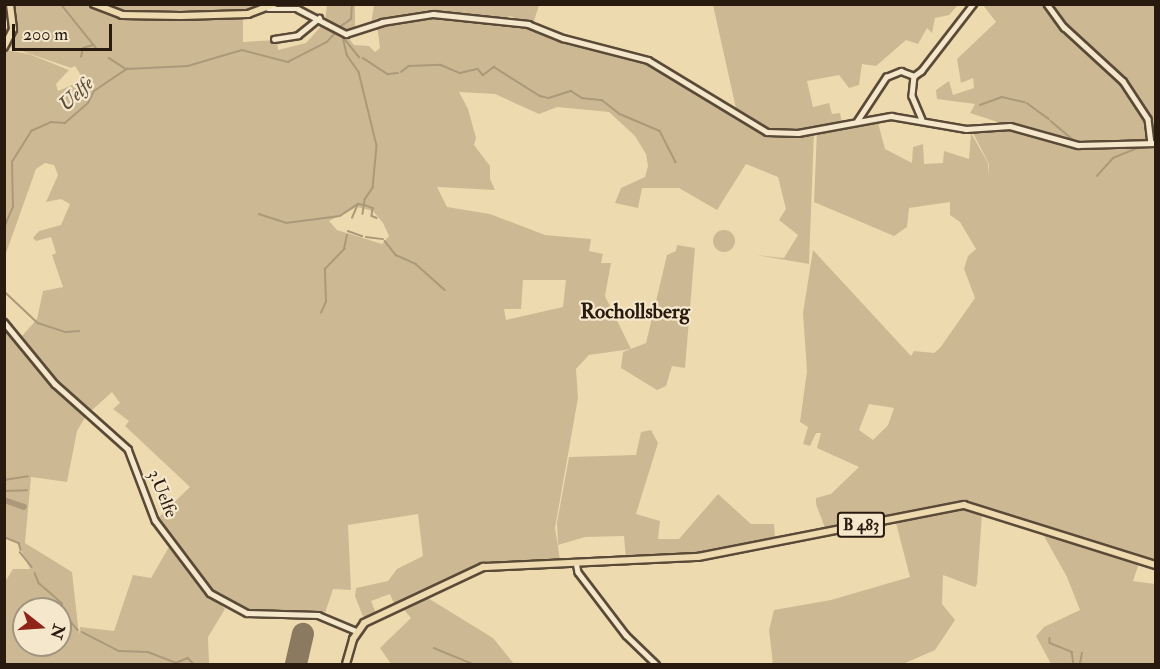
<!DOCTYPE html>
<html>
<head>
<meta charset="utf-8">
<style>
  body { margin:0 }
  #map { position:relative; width:1160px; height:669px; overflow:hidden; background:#eedaaf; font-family:"IM FELL Double Pica",serif }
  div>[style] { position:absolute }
  .green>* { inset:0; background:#ccb994 }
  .round { border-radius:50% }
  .stream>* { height:1.5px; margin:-0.75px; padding:0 0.75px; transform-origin:0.75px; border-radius:0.75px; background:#ab9979 }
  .river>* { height:6px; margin:-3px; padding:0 3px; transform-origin:3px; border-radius:3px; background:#ab9979 }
  .runway>* { height:22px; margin:-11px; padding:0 11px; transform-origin:11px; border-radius:11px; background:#8b7a5f }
  .roads { filter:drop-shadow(2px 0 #5a4a37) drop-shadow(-2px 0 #5a4a37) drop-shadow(0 2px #5a4a37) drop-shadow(0 -2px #5a4a37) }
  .minor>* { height:4.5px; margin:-2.25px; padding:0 2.25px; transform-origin:2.25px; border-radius:2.25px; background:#f4e7cb }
  .major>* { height:6px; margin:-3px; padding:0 3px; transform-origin:3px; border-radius:3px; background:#eedaaf }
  span { translate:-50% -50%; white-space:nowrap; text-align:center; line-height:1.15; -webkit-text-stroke:4.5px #f4e7cb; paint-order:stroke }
  .shield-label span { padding:2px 4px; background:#f4e7cb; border:2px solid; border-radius:4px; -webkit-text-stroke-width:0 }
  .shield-label { font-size:16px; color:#281a0f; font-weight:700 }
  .street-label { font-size:18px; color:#281a0f }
  .water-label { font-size:20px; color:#5c4d39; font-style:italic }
  .quarter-label { font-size:21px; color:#281a0f; font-weight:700 }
  .frame { position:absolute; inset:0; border:6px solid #281a0f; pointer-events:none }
  .north { position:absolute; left:12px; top:597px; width:60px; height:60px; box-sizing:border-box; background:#f4e7cb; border:2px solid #a29580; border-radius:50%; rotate:107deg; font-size:16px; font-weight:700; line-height:24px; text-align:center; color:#281a0f }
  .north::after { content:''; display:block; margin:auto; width:21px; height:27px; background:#8f2418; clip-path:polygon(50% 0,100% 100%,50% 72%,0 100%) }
  .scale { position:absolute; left:12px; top:24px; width:100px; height:27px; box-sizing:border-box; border:3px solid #281a0f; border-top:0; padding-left:8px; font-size:18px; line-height:21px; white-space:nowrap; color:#281a0f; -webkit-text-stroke:4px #f4e7cb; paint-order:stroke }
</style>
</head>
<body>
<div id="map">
  <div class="green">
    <div style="clip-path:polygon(104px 4px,262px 4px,265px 7px,248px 12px,130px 14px,101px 8px)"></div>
    <div style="clip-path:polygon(evenodd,12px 5px,92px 5px,114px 15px,243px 16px,243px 42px,277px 40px,278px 50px,306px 43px,324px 23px,346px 35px,354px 45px,369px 46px,375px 52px,380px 48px,377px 25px,432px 15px,520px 24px,597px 50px,646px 61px,762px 132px,814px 132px,809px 264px,756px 255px,784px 258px,798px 235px,779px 220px,786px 209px,778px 177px,746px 164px,717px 210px,679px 188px,642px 188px,638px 208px,615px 203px,621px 188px,645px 177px,648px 166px,646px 154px,635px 136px,609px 112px,557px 107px,539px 114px,495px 94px,459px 92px,468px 109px,476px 138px,474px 145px,490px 166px,490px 179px,495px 190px,437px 187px,447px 207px,490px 214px,545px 235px,591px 239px,589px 251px,603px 254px,601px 263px,611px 263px,605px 296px,631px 349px,589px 355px,576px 369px,578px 398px,555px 528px,560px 560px,492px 564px,395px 606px,390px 594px,371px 601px,376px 613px,364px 619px,355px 596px,356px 588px,388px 581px,397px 569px,423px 556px,418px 514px,348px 525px,351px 590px,333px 589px,325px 613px,245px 610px,226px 603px,205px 587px,157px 519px,190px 487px,125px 426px,129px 421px,113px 409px,120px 403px,112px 392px,91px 411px,52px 374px,22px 336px,37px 319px,43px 291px,63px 287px,52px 255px,56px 253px,51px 237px,36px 241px,33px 238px,39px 231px,61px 225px,70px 204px,61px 199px,46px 202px,58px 175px,54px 165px,45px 163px,36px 169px,5px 256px,5px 50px,29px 54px,69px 70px,56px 84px,58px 91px,84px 80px,75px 66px,71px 68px,10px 47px,16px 22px,12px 5px,357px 207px,373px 211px,383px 223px,389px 236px,382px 244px,337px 230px,329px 221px,357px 207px,12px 5px,523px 280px,566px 280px,563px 307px,506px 320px,504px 309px,521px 309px,523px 280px)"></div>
    <div style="clip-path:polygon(327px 5px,355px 5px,355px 29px,346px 33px,325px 21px)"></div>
    <div style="clip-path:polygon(374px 5px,539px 5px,533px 24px,509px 16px,504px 20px,442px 12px,371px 24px)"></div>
    <div style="clip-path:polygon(713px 5px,958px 5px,949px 15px,935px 18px,932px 33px,927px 28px,918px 44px,906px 40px,876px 66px,862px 64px,859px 85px,849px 88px,839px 75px,807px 81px,813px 107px,829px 103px,832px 114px,840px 113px,842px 123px,782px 134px,768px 132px,737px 113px)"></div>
    <div style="clip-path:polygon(evenodd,983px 5px,1155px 6px,1155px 142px,1152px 142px,1149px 118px,1141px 103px,1123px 81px,1148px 119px,1151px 143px,1155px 144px,1155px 563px,973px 503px,825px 528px,816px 504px,816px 498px,831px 494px,859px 467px,817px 448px,821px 433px,816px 433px,810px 446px,803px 444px,808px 427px,800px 422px,807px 371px,803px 313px,813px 250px,911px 356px,914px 351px,934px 353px,940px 348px,975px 298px,964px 269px,968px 256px,976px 249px,960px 222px,950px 215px,950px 202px,909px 208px,907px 227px,894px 236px,814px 202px,817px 130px,877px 119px,885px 149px,912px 163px,913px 147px,923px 144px,924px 164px,943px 163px,944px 151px,969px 159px,971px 133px,988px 163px,989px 176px,989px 164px,973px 133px,1010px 126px,970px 113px,975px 104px,937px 99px,936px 90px,949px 81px,953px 95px,974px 88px,973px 78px,961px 83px,957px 59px,996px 22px,983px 5px,869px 404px,894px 408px,888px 425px,873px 440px,859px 430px,869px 404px)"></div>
    <div class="round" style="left:713px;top:230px;width:22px;height:22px"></div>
    <div style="clip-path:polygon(677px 245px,695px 248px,685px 368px,672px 366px,666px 386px,657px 390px,621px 368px,623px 352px,646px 343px,667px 255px,676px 251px)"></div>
    <div style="clip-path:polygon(evenodd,4px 325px,53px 385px,87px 414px,77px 431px,67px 482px,31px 477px,25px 543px,72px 572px,79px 635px,80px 627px,114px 631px,133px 575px,151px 578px,170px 545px,198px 583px,225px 609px,208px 637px,209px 664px,5px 664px,5px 582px,13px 569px,30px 569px,18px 544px,5px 538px,4px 325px,24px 609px,60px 609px,60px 645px,24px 645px,24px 609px)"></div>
    <div style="clip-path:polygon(651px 430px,658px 443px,636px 514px,660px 521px,658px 539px,679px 539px,718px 494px,751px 524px,774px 524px,775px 539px,711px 553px,626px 559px,624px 536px,585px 537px,558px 545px,557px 523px,569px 457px,636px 455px,641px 432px)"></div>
    <div style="clip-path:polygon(964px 507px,982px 514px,977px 584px,975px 587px,943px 575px,942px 604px,955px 620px,935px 650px,903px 664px,773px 664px,769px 630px,774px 610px,831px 600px,910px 577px,895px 519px)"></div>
    <div style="clip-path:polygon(1040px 529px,1139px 563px,1133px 581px,1155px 584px,1155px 664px,1051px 664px,1036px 636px,1044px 627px,1080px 610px,1067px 577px)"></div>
    <div style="clip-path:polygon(423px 595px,493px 638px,514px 664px,391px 664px,380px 648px,411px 618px,401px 606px)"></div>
  </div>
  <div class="stream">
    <div style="left:61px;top:4px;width:59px;rotate:51.2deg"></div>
    <div style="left:340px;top:27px;width:14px;rotate:-36deg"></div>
    <div style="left:351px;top:19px;width:15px;rotate:-86deg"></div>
    <div style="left:343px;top:37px;width:18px;rotate:77deg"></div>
    <div style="left:347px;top:55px;width:21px;rotate:55deg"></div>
    <div style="left:359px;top:72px;width:76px;rotate:76.3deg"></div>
    <div style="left:377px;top:146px;width:42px;rotate:95.4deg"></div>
    <div style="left:373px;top:188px;width:14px;rotate:124deg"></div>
    <div style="left:365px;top:200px;width:14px;rotate:98deg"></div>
    <div style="left:343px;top:37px;width:26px;rotate:51deg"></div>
    <div style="left:81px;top:57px;width:9px;rotate:-77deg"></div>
    <div style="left:83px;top:48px;width:10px;rotate:-17deg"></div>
    <div style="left:109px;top:58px;width:20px;rotate:33deg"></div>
    <div style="left:363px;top:58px;width:30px;rotate:33deg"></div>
    <div style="left:388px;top:74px;width:10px;rotate:-6deg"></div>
    <div style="left:401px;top:72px;width:10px;rotate:-37deg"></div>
    <div style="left:409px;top:66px;width:32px;rotate:-2deg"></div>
    <div style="left:441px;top:65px;width:21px;rotate:23deg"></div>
    <div style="left:460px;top:73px;width:18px;rotate:-13deg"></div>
    <div style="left:478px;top:69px;width:8px;rotate:50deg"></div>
    <div style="left:483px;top:75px;width:14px;rotate:-36deg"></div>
    <div style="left:494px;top:67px;width:54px;rotate:32.2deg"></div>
    <div style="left:540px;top:96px;width:9px;rotate:13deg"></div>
    <div style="left:549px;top:98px;width:23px;rotate:-18deg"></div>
    <div style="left:571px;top:91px;width:13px;rotate:32deg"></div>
    <div style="left:582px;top:98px;width:20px;rotate:6deg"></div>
    <div style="left:602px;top:100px;width:23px;rotate:38deg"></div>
    <div style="left:620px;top:114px;width:43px;rotate:23deg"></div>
    <div style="left:660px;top:131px;width:35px;rotate:63deg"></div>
    <div style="left:1027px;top:103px;width:27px;rotate:36deg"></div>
    <div style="left:980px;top:105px;width:23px;rotate:-20deg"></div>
    <div style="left:1002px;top:97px;width:23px;rotate:13deg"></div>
    <div style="left:1051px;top:121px;width:31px;rotate:40deg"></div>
    <div style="left:1155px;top:139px;width:12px;rotate:-85deg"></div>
    <div style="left:1144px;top:141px;width:6px;rotate:-45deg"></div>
    <div style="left:1097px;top:176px;width:24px;rotate:-48deg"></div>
    <div style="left:1113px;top:158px;width:35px;rotate:-22deg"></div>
    <div style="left:365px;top:205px;width:9px;rotate:21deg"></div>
    <div style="left:373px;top:208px;width:8px;rotate:97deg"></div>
    <div style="left:372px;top:216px;width:5px;rotate:22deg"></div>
    <div style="left:259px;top:214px;width:28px;rotate:18deg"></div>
    <div style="left:286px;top:223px;width:54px;rotate:-7.4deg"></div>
    <div style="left:340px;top:216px;width:22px;rotate:-34deg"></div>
    <div style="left:352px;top:218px;width:15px;rotate:-67deg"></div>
    <div style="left:358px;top:204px;width:6px;rotate:9deg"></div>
    <div style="left:4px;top:228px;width:23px;rotate:-67deg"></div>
    <div style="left:13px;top:207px;width:45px;rotate:-91.3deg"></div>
    <div style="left:12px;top:162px;width:36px;rotate:-58deg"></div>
    <div style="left:31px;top:131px;width:22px;rotate:-24deg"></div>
    <div style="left:51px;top:122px;width:14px;rotate:4deg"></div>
    <div style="left:65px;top:123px;width:30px;rotate:-41deg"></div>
    <div style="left:88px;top:103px;width:13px;rotate:-63deg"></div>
    <div style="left:94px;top:91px;width:40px;rotate:-34deg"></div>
    <div style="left:127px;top:69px;width:61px;rotate:-2.8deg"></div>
    <div style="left:188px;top:66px;width:56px;rotate:-16.5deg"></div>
    <div style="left:242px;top:50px;width:48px;rotate:14.6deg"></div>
    <div style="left:288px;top:62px;width:44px;rotate:-27.1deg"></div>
    <div style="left:327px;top:42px;width:13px;rotate:-48deg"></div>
    <div style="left:348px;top:231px;width:15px;rotate:20deg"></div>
    <div style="left:366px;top:237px;width:17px;rotate:7deg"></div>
    <div style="left:385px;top:241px;width:18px;rotate:52deg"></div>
    <div style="left:396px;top:255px;width:22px;rotate:24deg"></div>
    <div style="left:416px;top:264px;width:39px;rotate:42deg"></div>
    <div style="left:4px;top:291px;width:47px;rotate:43.3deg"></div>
    <div style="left:38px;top:323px;width:29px;rotate:18deg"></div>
    <div style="left:66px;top:332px;width:13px;rotate:-4deg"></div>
    <div style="left:321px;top:313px;width:12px;rotate:-66deg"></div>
    <div style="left:326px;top:302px;width:33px;rotate:-92deg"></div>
    <div style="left:325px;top:269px;width:28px;rotate:-46deg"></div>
    <div style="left:344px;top:249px;width:14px;rotate:-78deg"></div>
    <div style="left:4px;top:480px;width:24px;rotate:-9deg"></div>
    <div style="left:4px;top:491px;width:23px;rotate:-2deg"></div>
    <div style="left:4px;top:537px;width:16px;rotate:22deg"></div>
    <div style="left:19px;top:543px;width:7px;rotate:74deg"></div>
    <div style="left:20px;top:552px;width:19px;rotate:51deg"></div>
    <div style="left:35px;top:573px;width:11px;rotate:68deg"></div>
    <div style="left:39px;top:583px;width:30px;rotate:41deg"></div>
    <div style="left:62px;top:603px;width:10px;rotate:79deg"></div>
    <div style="left:64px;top:613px;width:22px;rotate:51deg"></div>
    <div style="left:82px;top:632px;width:42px;rotate:27.2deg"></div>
    <div style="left:119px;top:651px;width:29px;rotate:2deg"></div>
    <div style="left:148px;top:652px;width:30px;rotate:21deg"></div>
    <div style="left:176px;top:663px;width:13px;rotate:-23deg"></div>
    <div style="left:188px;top:658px;width:8px;rotate:45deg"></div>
    <div style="left:1050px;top:638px;width:5px;rotate:90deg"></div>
    <div style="left:1050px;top:643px;width:24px;rotate:22deg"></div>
    <div style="left:1072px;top:652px;width:12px;rotate:81deg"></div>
    <div style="left:434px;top:648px;width:42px;rotate:22.3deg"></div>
    <div style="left:1080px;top:664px;width:11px;rotate:-80deg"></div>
  </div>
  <div class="river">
    <div style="left:4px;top:500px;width:21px;rotate:19deg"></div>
  </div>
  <div class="runway">
    <div style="left:296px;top:664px;width:31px;rotate:-77deg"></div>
  </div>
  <div class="roads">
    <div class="minor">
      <div style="left:1047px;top:4px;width:29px;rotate:54deg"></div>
      <div style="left:1064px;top:27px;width:80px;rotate:42.5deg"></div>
      <div style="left:1123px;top:81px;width:45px;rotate:56.7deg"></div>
      <div style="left:1148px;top:119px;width:24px;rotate:83deg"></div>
      <div style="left:268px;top:9px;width:30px"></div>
      <div style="left:298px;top:9px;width:54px;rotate:27.5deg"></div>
      <div style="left:346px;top:34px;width:38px;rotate:-18deg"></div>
      <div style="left:382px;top:22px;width:52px;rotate:-8.9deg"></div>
      <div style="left:433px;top:14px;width:96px;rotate:6deg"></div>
      <div style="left:528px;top:24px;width:38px;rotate:22deg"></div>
      <div style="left:563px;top:38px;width:88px;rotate:14.5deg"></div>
      <div style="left:648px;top:60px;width:139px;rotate:31.2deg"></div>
      <div style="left:767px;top:132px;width:31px;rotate:2deg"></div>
      <div style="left:798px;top:133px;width:95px;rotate:-10.4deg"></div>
      <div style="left:891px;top:116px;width:76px;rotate:9.8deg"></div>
      <div style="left:966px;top:129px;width:44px;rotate:-3.9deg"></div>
      <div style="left:1010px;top:126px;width:71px;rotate:15.6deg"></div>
      <div style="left:1078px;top:145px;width:78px;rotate:-1.5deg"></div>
      <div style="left:274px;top:39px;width:24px;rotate:-9deg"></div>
      <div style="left:298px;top:35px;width:27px;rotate:-39deg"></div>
      <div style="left:914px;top:76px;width:20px;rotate:96deg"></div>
      <div style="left:912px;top:96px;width:25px;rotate:67deg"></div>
      <div style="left:857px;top:121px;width:53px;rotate:-56.6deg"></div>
      <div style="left:886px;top:77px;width:16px;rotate:-22deg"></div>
      <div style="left:901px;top:71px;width:14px;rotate:21deg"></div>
      <div style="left:914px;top:76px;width:9px;rotate:-36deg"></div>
      <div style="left:921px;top:71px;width:85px;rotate:-52.2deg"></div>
      <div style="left:4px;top:322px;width:80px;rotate:50.6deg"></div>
      <div style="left:55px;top:384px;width:98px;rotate:41.7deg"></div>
      <div style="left:128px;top:449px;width:76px;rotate:69.2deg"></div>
      <div style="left:155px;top:520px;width:91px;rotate:53deg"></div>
      <div style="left:210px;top:593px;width:42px;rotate:28.4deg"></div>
      <div style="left:247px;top:613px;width:71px;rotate:1.6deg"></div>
      <div style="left:318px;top:615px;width:41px;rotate:22.8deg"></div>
      <div style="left:576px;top:562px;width:10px;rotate:79deg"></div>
      <div style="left:578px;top:572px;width:79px;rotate:52.7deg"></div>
      <div style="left:626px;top:635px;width:42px;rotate:44deg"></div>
    </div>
    <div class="major">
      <div style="left:94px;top:4px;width:30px;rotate:21deg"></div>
      <div style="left:122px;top:15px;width:59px;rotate:1deg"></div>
      <div style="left:181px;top:16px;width:67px;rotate:-1.7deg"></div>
      <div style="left:248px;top:14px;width:28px;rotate:-21deg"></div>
      <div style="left:4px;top:47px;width:20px;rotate:-63deg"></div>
      <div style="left:13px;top:29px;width:25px;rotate:-97deg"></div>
      <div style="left:346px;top:664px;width:26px;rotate:-74deg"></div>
      <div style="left:353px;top:639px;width:19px;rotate:-55deg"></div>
      <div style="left:364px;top:623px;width:132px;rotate:-25.2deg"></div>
      <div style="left:483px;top:567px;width:215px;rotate:-2.7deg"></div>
      <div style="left:698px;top:557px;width:271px;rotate:-11.1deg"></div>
      <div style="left:964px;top:505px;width:201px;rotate:17.4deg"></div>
    </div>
  </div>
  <div class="shield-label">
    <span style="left:861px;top:525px">B 483</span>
  </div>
  <div class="street-label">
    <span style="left:162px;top:494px;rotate:68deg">3.Uelfe</span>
  </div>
  <div class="water-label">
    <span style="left:76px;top:94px;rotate:-44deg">Uelfe</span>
  </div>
  <div class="quarter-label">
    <span style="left:635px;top:312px">Rochollsberg</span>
  </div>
  <div class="frame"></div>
  <div class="north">N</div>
  <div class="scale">200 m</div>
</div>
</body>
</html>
